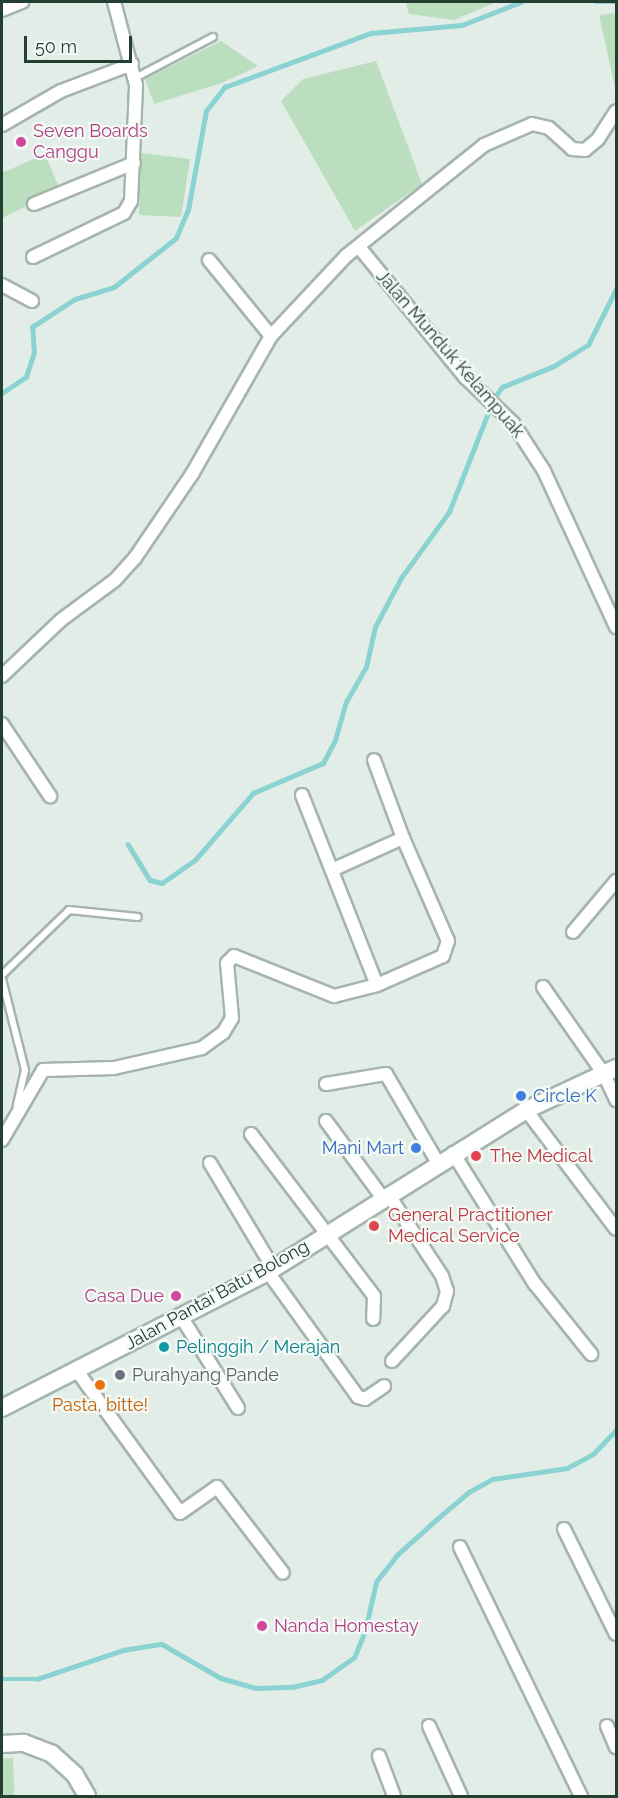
<!DOCTYPE html>
<html>
<head>
<meta charset="utf-8">
<style>
  body { margin:0 }
  #map { position:relative; width:618px; height:1798px; overflow:hidden; background:#e3ede7; font-family:Raleway,sans-serif }
  div>[style] { position:absolute }
  .green>* { inset:0; background:#bbdebf; transform-origin:0 0 }
  .stream>* { height:4.5px; margin:-2.25px; padding:0 2.25px; transform-origin:2.25px; border-radius:2.25px; background:#8ad3d2 }
  .roads { filter:drop-shadow(2px 0 #a5b5ad) drop-shadow(-2px 0 #a5b5ad) drop-shadow(0 2px #a5b5ad) drop-shadow(0 -2px #a5b5ad) }
  .lane>* { height:6px; margin:-3px; padding:0 3px; transform-origin:3px; border-radius:3px; background:#fff }
  .street>* { height:12px; margin:-6px; padding:0 6px; transform-origin:6px; border-radius:6px; background:#fff }
  .secondary>* { height:16px; margin:-8px; padding:0 8px; transform-origin:8px; border-radius:8px; background:#fff }
  .dots>* { width:16px; height:16px; translate:-50% -50%; box-sizing:border-box; border:3px solid #f3f9f5; border-radius:50% }
  span { translate:-50% -50%; white-space:nowrap; text-align:center; line-height:1.15; -webkit-text-stroke:4.5px #f3f9f5; paint-order:stroke }
  .hotel-label { font-size:18px; color:#b23c85 }
  .left { translate:0 -50%; text-align:left }
  .right { translate:-100% -50%; text-align:right }
  .street-label { font-size:18px; color:#223f32 }
  .shop-label { font-size:18px; color:#366cbe }
  .health-label { font-size:18px; color:#be3a42 }
  .culture-label { font-size:18px; color:#0d838f }
  .worship-label { font-size:18px; color:#5b616d }
  .food-label { font-size:18px; color:#c56008 }
  .frame { position:absolute; inset:0; border:3px solid #223f32; pointer-events:none }
  .scale { position:absolute; left:24px; top:36px; width:108px; height:27px; box-sizing:border-box; border:3px solid #223f32; border-top:0; padding-left:8px; font-size:18px; line-height:21px; white-space:nowrap; color:#223f32; -webkit-text-stroke:4px #f3f9f5; paint-order:stroke }
</style>
</head>
<body>
<div id="map">
  <div class="green">
    <div style="clip-path:polygon(406px 2px,497px 2px,454px 20px,409px 14px)"></div>
    <div style="clip-path:polygon(616px 13px,616px 92px,599px 15px)"></div>
    <div style="clip-path:polygon(221px 41px,258px 66px,222px 83px,154px 104px,145px 79px)"></div>
    <div style="clip-path:polygon(376px 61px,422px 184px,355px 231px,281px 101px,303px 79px)"></div>
    <div style="clip-path:polygon(141px 153px,190px 159px,181px 217px,139px 215px)"></div>
    <div style="clip-path:polygon(45px 154px,60px 190px,2px 218px,2px 173px)"></div>
    <div style="left:13px;top:1758px;width:38px;height:11px;rotate:88deg"></div>
  </div>
  <div class="stream">
    <div style="left:596px;top:2px;width:20px"></div>
    <div style="left:2px;top:393px;width:29px;rotate:-34deg"></div>
    <div style="left:26px;top:377px;width:25px;rotate:-72deg"></div>
    <div style="left:34px;top:353px;width:26px;rotate:-94deg"></div>
    <div style="left:32px;top:327px;width:51px;rotate:-33.1deg"></div>
    <div style="left:75px;top:299px;width:41px;rotate:-17.1deg"></div>
    <div style="left:114px;top:287px;width:79px;rotate:-38.3deg"></div>
    <div style="left:176px;top:238px;width:30px;rotate:-67deg"></div>
    <div style="left:188px;top:210px;width:101px;rotate:-79.7deg"></div>
    <div style="left:206px;top:111px;width:31px;rotate:-52deg"></div>
    <div style="left:225px;top:87px;width:156px;rotate:-20.3deg"></div>
    <div style="left:371px;top:33px;width:91px;rotate:-5deg"></div>
    <div style="left:462px;top:25px;width:63px;rotate:-21.3deg"></div>
    <div style="left:128px;top:844px;width:42px;rotate:58.6deg"></div>
    <div style="left:150px;top:880px;width:12px;rotate:14deg"></div>
    <div style="left:162px;top:883px;width:40px;rotate:-34.9deg"></div>
    <div style="left:195px;top:860px;width:89px;rotate:-49.1deg"></div>
    <div style="left:253px;top:793px;width:76px;rotate:-23.2deg"></div>
    <div style="left:323px;top:763px;width:26px;rotate:-62deg"></div>
    <div style="left:335px;top:740px;width:40px;rotate:-74deg"></div>
    <div style="left:346px;top:702px;width:40px;rotate:-60.3deg"></div>
    <div style="left:366px;top:667px;width:41px;rotate:-77.3deg"></div>
    <div style="left:375px;top:627px;width:55px;rotate:-62deg"></div>
    <div style="left:401px;top:578px;width:82px;rotate:-54deg"></div>
    <div style="left:449px;top:512px;width:123px;rotate:-68.5deg"></div>
    <div style="left:494px;top:398px;width:14px;rotate:-54deg"></div>
    <div style="left:502px;top:387px;width:56px;rotate:-22deg"></div>
    <div style="left:554px;top:366px;width:40px;rotate:-32deg"></div>
    <div style="left:588px;top:345px;width:63px;rotate:-63.4deg"></div>
    <div style="left:2px;top:1679px;width:35px"></div>
    <div style="left:37px;top:1679px;width:91px;rotate:-18.6deg"></div>
    <div style="left:123px;top:1650px;width:39px;rotate:-9deg"></div>
    <div style="left:162px;top:1644px;width:68px;rotate:30deg"></div>
    <div style="left:221px;top:1678px;width:36px;rotate:16deg"></div>
    <div style="left:256px;top:1688px;width:36px;rotate:-2deg"></div>
    <div style="left:292px;top:1687px;width:31px;rotate:-13deg"></div>
    <div style="left:322px;top:1680px;width:39px;rotate:-35deg"></div>
    <div style="left:354px;top:1658px;width:29px;rotate:-68deg"></div>
    <div style="left:365px;top:1631px;width:50px;rotate:-77.3deg"></div>
    <div style="left:376px;top:1582px;width:34px;rotate:-52deg"></div>
    <div style="left:397px;top:1555px;width:54px;rotate:-42deg"></div>
    <div style="left:437px;top:1519px;width:42px;rotate:-40.2deg"></div>
    <div style="left:469px;top:1492px;width:26px;rotate:-29deg"></div>
    <div style="left:492px;top:1479px;width:76px;rotate:-8.3deg"></div>
    <div style="left:567px;top:1468px;width:30px;rotate:-28deg"></div>
    <div style="left:593px;top:1454px;width:33px;rotate:-46deg"></div>
  </div>
  <div class="roads">
    <div class="lane">
      <div style="left:135px;top:78px;width:88px;rotate:-27.7deg"></div>
      <div style="left:2px;top:975px;width:93px;rotate:-44.1deg"></div>
      <div style="left:69px;top:910px;width:69px;rotate:5.8deg"></div>
      <div style="left:2px;top:979px;width:94px;rotate:75.8deg"></div>
      <div style="left:25px;top:1070px;width:37px;rotate:103deg"></div>
    </div>
    <div class="street">
      <div style="left:2px;top:10px;width:22px;rotate:-22deg"></div>
      <div style="left:2px;top:125px;width:68px;rotate:-30deg"></div>
      <div style="left:61px;top:91px;width:76px;rotate:-20.8deg"></div>
      <div style="left:34px;top:204px;width:108px;rotate:-22.3deg"></div>
      <div style="left:359px;top:247px;width:169px;rotate:50.8deg"></div>
      <div style="left:466px;top:378px;width:65px;rotate:43.8deg"></div>
      <div style="left:513px;top:423px;width:57px;rotate:57.1deg"></div>
      <div style="left:544px;top:471px;width:172px;rotate:65.2deg"></div>
      <div style="left:33px;top:257px;width:101px;rotate:-25.8deg"></div>
      <div style="left:124px;top:213px;width:14px;rotate:-60deg"></div>
      <div style="left:131px;top:201px;width:116px;rotate:-87.5deg"></div>
      <div style="left:136px;top:85px;width:86px;rotate:-104.8deg"></div>
      <div style="left:209px;top:260px;width:98px;rotate:50.8deg"></div>
      <div style="left:2px;top:285px;width:34px;rotate:28deg"></div>
      <div style="left:2px;top:676px;width:81px;rotate:-43.5deg"></div>
      <div style="left:61px;top:620px;width:67px;rotate:-36.5deg"></div>
      <div style="left:115px;top:580px;width:30px;rotate:-48deg"></div>
      <div style="left:135px;top:558px;width:102px;rotate:-55.8deg"></div>
      <div style="left:192px;top:474px;width:159px;rotate:-60.2deg"></div>
      <div style="left:271px;top:336px;width:110px;rotate:-46.8deg"></div>
      <div style="left:346px;top:256px;width:177px;rotate:-38.8deg"></div>
      <div style="left:484px;top:145px;width:52px;rotate:-23.6deg"></div>
      <div style="left:532px;top:124px;width:17px;rotate:13deg"></div>
      <div style="left:549px;top:128px;width:31px;rotate:42deg"></div>
      <div style="left:572px;top:149px;width:13px;rotate:4deg"></div>
      <div style="left:585px;top:150px;width:17px;rotate:-40deg"></div>
      <div style="left:598px;top:139px;width:33px;rotate:-57deg"></div>
      <div style="left:2px;top:724px;width:87px;rotate:56.3deg"></div>
      <div style="left:302px;top:795px;width:204px;rotate:68.5deg"></div>
      <div style="left:332px;top:870px;width:78px;rotate:-24.3deg"></div>
      <div style="left:573px;top:932px;width:67px;rotate:-49.9deg"></div>
      <div style="left:543px;top:987px;width:106px;rotate:55deg"></div>
      <div style="left:604px;top:1074px;width:29px;rotate:65deg"></div>
      <div style="left:326px;top:1084px;width:61px;rotate:-9.5deg"></div>
      <div style="left:386px;top:1074px;width:103px;rotate:59.7deg"></div>
      <div style="left:526px;top:1110px;width:149px;rotate:52.9deg"></div>
      <div style="left:326px;top:1121px;width:94px;rotate:53.6deg"></div>
      <div style="left:251px;top:1134px;width:203px;rotate:52.8deg"></div>
      <div style="left:374px;top:1296px;width:23px;rotate:92deg"></div>
      <div style="left:2px;top:1140px;width:81px;rotate:-59.6deg"></div>
      <div style="left:43px;top:1070px;width:71px;rotate:-1.6deg"></div>
      <div style="left:114px;top:1068px;width:90px;rotate:-12.8deg"></div>
      <div style="left:202px;top:1048px;width:26px;rotate:-36deg"></div>
      <div style="left:223px;top:1033px;width:17px;rotate:-59deg"></div>
      <div style="left:232px;top:1018px;width:55px;rotate:-95.2deg"></div>
      <div style="left:227px;top:963px;width:10px;rotate:-45deg"></div>
      <div style="left:234px;top:956px;width:108px;rotate:21.8deg"></div>
      <div style="left:334px;top:996px;width:44px;rotate:-14.3deg"></div>
      <div style="left:377px;top:985px;width:72px;rotate:-23.7deg"></div>
      <div style="left:443px;top:956px;width:16px;rotate:-72deg"></div>
      <div style="left:448px;top:941px;width:112px;rotate:-113.6deg"></div>
      <div style="left:403px;top:838px;width:83px;rotate:-110.4deg"></div>
      <div style="left:453px;top:1153px;width:155px;rotate:58deg"></div>
      <div style="left:535px;top:1284px;width:90px;rotate:51.3deg"></div>
      <div style="left:210px;top:1163px;width:122px;rotate:59deg"></div>
      <div style="left:388px;top:1194px;width:98px;rotate:56.6deg"></div>
      <div style="left:442px;top:1276px;width:16px;rotate:72deg"></div>
      <div style="left:447px;top:1291px;width:16px;rotate:105deg"></div>
      <div style="left:443px;top:1306px;width:75px;rotate:132.8deg"></div>
      <div style="left:268px;top:1272px;width:154px;rotate:54.2deg"></div>
      <div style="left:358px;top:1397px;width:7px;rotate:16deg"></div>
      <div style="left:365px;top:1399px;width:23px;rotate:-34deg"></div>
      <div style="left:182px;top:1318px;width:106px;rotate:58.1deg"></div>
      <div style="left:77px;top:1371px;width:175px;rotate:54deg"></div>
      <div style="left:180px;top:1513px;width:45px;rotate:-35.1deg"></div>
      <div style="left:217px;top:1487px;width:108px;rotate:52.5deg"></div>
      <div style="left:564px;top:1529px;width:117px;rotate:63.7deg"></div>
      <div style="left:460px;top:1547px;width:277px;rotate:64.1deg"></div>
      <div style="left:429px;top:1726px;width:77px;rotate:65.4deg"></div>
      <div style="left:607px;top:1726px;width:23px;rotate:67deg"></div>
      <div style="left:379px;top:1756px;width:43px;rotate:69.4deg"></div>
    </div>
    <div class="secondary">
      <div style="left:2px;top:1408px;width:299px;rotate:-27.1deg"></div>
      <div style="left:268px;top:1272px;width:305px;rotate:-32.1deg"></div>
      <div style="left:526px;top:1110px;width:99px;rotate:-25deg"></div>
      <div style="left:2px;top:1744px;width:22px;rotate:-3deg"></div>
      <div style="left:24px;top:1743px;width:30px;rotate:21deg"></div>
      <div style="left:52px;top:1754px;width:31px;rotate:42deg"></div>
      <div style="left:75px;top:1775px;width:24px;rotate:60deg"></div>
    </div>
  </div>
  <div class="dots">
    <div style="left:21px;top:142px;background:#d1479c"></div>
    <div style="left:521px;top:1096px;background:#3f7fe0"></div>
    <div style="left:416px;top:1148px;background:#3f7fe0"></div>
    <div style="left:476px;top:1156px;background:#e0444e"></div>
    <div style="left:374px;top:1226px;background:#e0444e"></div>
    <div style="left:176px;top:1296px;background:#d1479c"></div>
    <div style="left:164px;top:1347px;background:#0f9aa8"></div>
    <div style="left:120px;top:1375px;background:#6b7280"></div>
    <div style="left:100px;top:1385px;background:#e8710a"></div>
    <div style="left:262px;top:1626px;background:#d1479c"></div>
  </div>
  <div class="hotel-label">
    <span class="left" style="left:33px;top:142px">Seven Boards<br>Canggu</span>
    <span class="right" style="left:164px;top:1296px">Casa Due</span>
    <span class="left" style="left:274px;top:1626px">Nanda Homestay</span>
  </div>
  <div class="street-label">
    <span style="left:450px;top:354px;rotate:49deg">Jalan Munduk Kelampuak</span>
    <span style="left:217px;top:1295px;rotate:-29deg">Jalan Pantai Batu Bolong</span>
  </div>
  <div class="shop-label">
    <span class="left" style="left:533px;top:1096px">Circle K</span>
    <span class="right" style="left:404px;top:1148px">Mani Mart</span>
  </div>
  <div class="health-label">
    <span class="left" style="left:490px;top:1156px">The Medical</span>
    <span class="left" style="left:388px;top:1226px">General Practitioner<br>Medical Service</span>
  </div>
  <div class="culture-label">
    <span class="left" style="left:176px;top:1347px">Pelinggih / Merajan</span>
  </div>
  <div class="worship-label">
    <span class="left" style="left:132px;top:1375px">Purahyang Pande</span>
  </div>
  <div class="food-label">
    <span style="left:100px;top:1405px">Pasta, bitte!</span>
  </div>
  <div class="frame"></div>
  <div class="scale">50 m</div>
</div>
</body>
</html>
